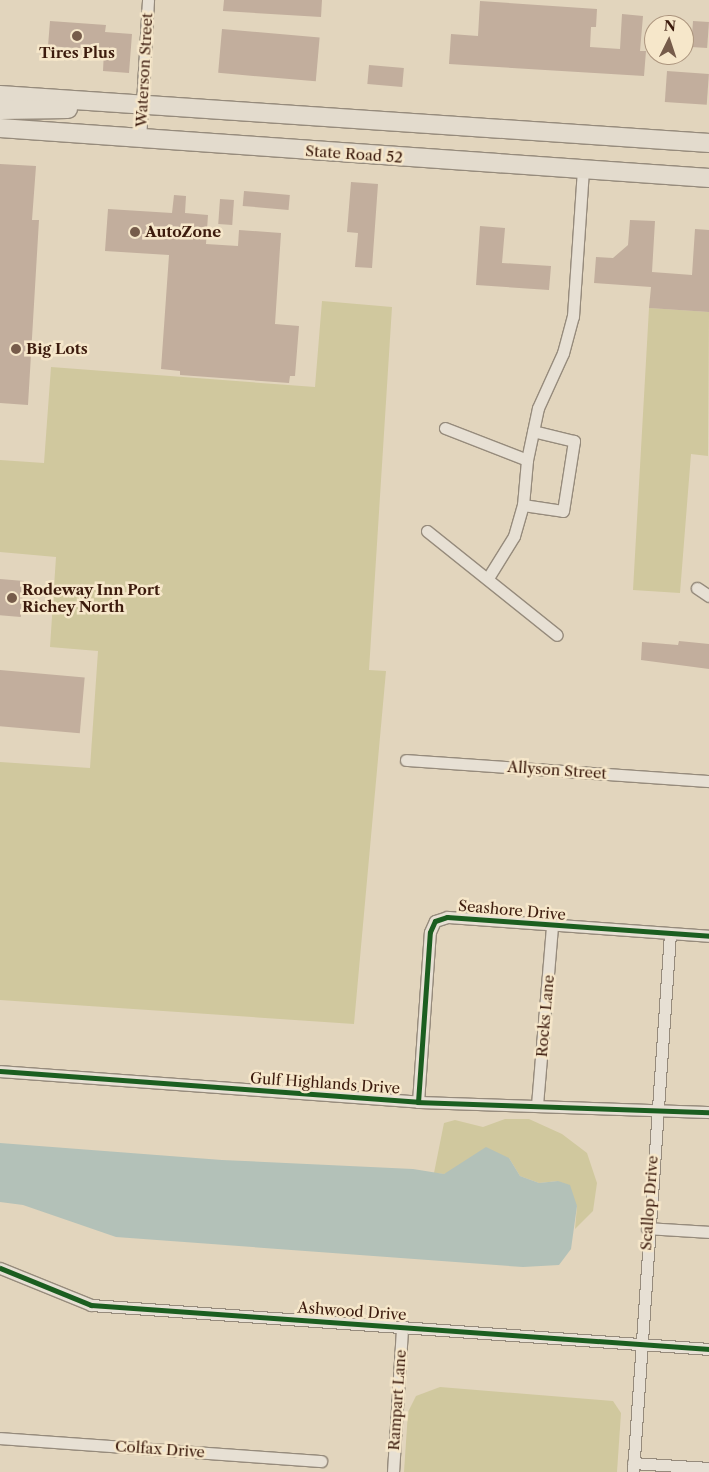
<!DOCTYPE html>
<html>
<head>
<meta charset="utf-8">
<style>
  body { margin:0 }
  #map { position:relative; width:709px; height:1472px; overflow:hidden; background:#e2d5bd; font-family:"Libre Caslon Text",serif }
  div>[style] { position:absolute }
  .green>* { inset:0; background:#d0c89e }
  .water>* { inset:0; background:#b3c1b8 }
  .building>* { inset:0; background:#c2ae9d; transform-origin:0 0 }
  .roads { filter:drop-shadow(1px 0 #968b7c) drop-shadow(-1px 0 #968b7c) drop-shadow(0 1px #968b7c) drop-shadow(0 -1px #968b7c) }
  .minor>* { height:11px; margin:-5.5px; padding:0 5.5px; transform-origin:5.5px; border-radius:5.5px; background:#e7e0d4 }
  .primary>* { height:18px; margin:-9px; padding:0 9px; transform-origin:9px; border-radius:9px; background:#e3dbcd }
  .cycleway>* { height:5px; margin:-2.5px; padding:0 2.5px; transform-origin:2.5px; border-radius:2.5px; background:#1b5e20 }
  .dots>* { width:14px; height:14px; translate:-50% -50%; box-sizing:border-box; border:2px solid #f6e7ca; border-radius:50% }
  span { translate:-50% -50%; white-space:nowrap; text-align:center; line-height:1.15; -webkit-text-stroke:5px #f6e7ca; paint-order:stroke }
  .poi-label { font-size:15px; color:#3c1b0d; font-weight:700 }
  .left { translate:0 -50%; text-align:left }
  .street-label { font-size:15px; color:#3c1b0d }
  .north { position:absolute; left:644px; top:15px; width:50px; height:50px; box-sizing:border-box; background:#f6e7ca; border:1px solid #ac957e; border-radius:50%; rotate:4deg; font-size:14px; font-weight:700; line-height:20px; text-align:center; color:#3c1b0d }
  .north::after { content:''; display:block; margin:auto; width:18px; height:22px; background:#765c4b; clip-path:polygon(50% 0,100% 100%,50% 72%,0 100%) }
</style>
</head>
<body>
<div id="map">
  <div class="green">
    <div style="clip-path:polygon(322px 301px,392px 307px,369px 670px,386px 671px,354px 1024px,0 1000px,0 762px,90px 768px,98px 651px,50px 647px,56px 557px,0 552px,0 460px,44px 463px,51px 367px,315px 387px)"></div>
    <div style="clip-path:polygon(649px 308px,709px 312px,708px 456px,691px 454px,680px 593px,633px 590px)"></div>
    <div style="clip-path:polygon(505px 1119px,529px 1119px,562px 1134px,587px 1153px,597px 1183px,593px 1211px,575px 1229px,577px 1206px,558px 1181px,539px 1183px,520px 1176px,509px 1158px,444px 1174px,434px 1173px,444px 1123px,455px 1120px,483px 1127px)"></div>
    <div style="clip-path:polygon(440px 1387px,613px 1401px,621px 1413px,617px 1472px,404px 1472px,408px 1412px,416px 1396px)"></div>
  </div>
  <div class="water">
    <div style="clip-path:polygon(0 1143px,222px 1160px,413px 1169px,444px 1174px,486px 1147px,509px 1158px,520px 1176px,539px 1183px,558px 1181px,570px 1185px,577px 1206px,571px 1249px,559px 1265px,523px 1267px,116px 1237px,23px 1205px,0 1202px)"></div>
  </div>
  <div class="building">
    <div style="clip-path:polygon(224px 0,322px 0,321px 17px,223px 11px)"></div>
    <div style="clip-path:polygon(480px 1px,597px 9px,596px 27px,591px 27px,590px 47px,620px 49px,622px 14px,643px 16px,640px 51px,646px 51px,644px 76px,449px 64px,451px 34px,478px 36px)"></div>
    <div style="clip-path:polygon(50px 21px,106px 25px,105px 32px,132px 34px,129px 73px,103px 71px,104px 50px,48px 46px)"></div>
    <div style="left:693px;top:21px;width:16px;height:26px;rotate:4deg"></div>
    <div style="left:222px;top:29px;width:98px;height:44px;rotate:5deg"></div>
    <div style="left:369px;top:65px;width:35px;height:19px;rotate:5deg"></div>
    <div style="left:667px;top:71px;width:42px;height:31px;rotate:4deg"></div>
    <div style="clip-path:polygon(0 164px,36px 166px,32px 220px,39px 220px,28px 405px,0 403px)"></div>
    <div style="clip-path:polygon(351px 182px,378px 184px,372px 268px,355px 267px,358px 233px,347px 232px)"></div>
    <div style="left:244px;top:191px;width:46px;height:15px;rotate:5deg"></div>
    <div style="clip-path:polygon(174px 195px,186px 196px,185px 213px,208px 215px,206px 244px,238px 246px,239px 230px,281px 233px,275px 324px,299px 326px,295px 376px,290px 376px,289px 383px,180px 375px,180px 371px,161px 369px,169px 255px,105px 251px,108px 209px,172px 213px)"></div>
    <div style="left:220px;top:199px;width:14px;height:25px;rotate:4deg"></div>
    <div style="clip-path:polygon(630px 220px,655px 221px,652px 272px,692px 275px,695px 229px,709px 230px,709px 312px,649px 308px,651px 287px,594px 283px,596px 257px,613px 258px,628px 245px)"></div>
    <div style="clip-path:polygon(480px 226px,505px 228px,502px 263px,551px 266px,549px 290px,476px 285px)"></div>
    <div style="left:0;top:579px;width:24px;height:36px;rotate:5deg"></div>
    <div style="clip-path:polygon(679px 641px,709px 644px,709px 669px,641px 660px,642px 642px,678px 645px)"></div>
    <div style="left:0;top:670px;width:85px;height:56px;rotate:5deg"></div>
  </div>
  <div class="roads">
    <div class="minor">
      <div style="left:140px;top:139px;width:139px;rotate:-86.7deg"></div>
      <div style="left:445px;top:428px;width:88px;rotate:21.3deg"></div>
      <div style="left:523px;top:505px;width:40px;rotate:8.5deg"></div>
      <div style="left:563px;top:511px;width:71px;rotate:-81.1deg"></div>
      <div style="left:574px;top:441px;width:42px;rotate:-166.3deg"></div>
      <div style="left:427px;top:531px;width:166px;rotate:38.7deg"></div>
      <div style="left:488px;top:578px;width:49px;rotate:-58.2deg"></div>
      <div style="left:514px;top:536px;width:32px;rotate:-74deg"></div>
      <div style="left:523px;top:505px;width:45px;rotate:-84.9deg"></div>
      <div style="left:527px;top:460px;width:53px;rotate:-78.1deg"></div>
      <div style="left:538px;top:408px;width:60px;rotate:-65.6deg"></div>
      <div style="left:563px;top:353px;width:38px;rotate:-75deg"></div>
      <div style="left:573px;top:316px;width:147px;rotate:-86.1deg"></div>
      <div style="left:697px;top:588px;width:14px;rotate:34deg"></div>
      <div style="left:406px;top:760px;width:304px;rotate:4deg"></div>
      <div style="left:0;top:1071px;width:419px;rotate:4.2deg"></div>
      <div style="left:418px;top:1102px;width:291px;rotate:2deg"></div>
      <div style="left:418px;top:1102px;width:170px;rotate:-86deg"></div>
      <div style="left:430px;top:932px;width:12px;rotate:-66deg"></div>
      <div style="left:435px;top:921px;width:13px;rotate:-18deg"></div>
      <div style="left:447px;top:917px;width:263px;rotate:4.1deg"></div>
      <div style="left:537px;top:1105px;width:180px;rotate:-85.2deg"></div>
      <div style="left:647px;top:1228px;width:62px;rotate:3.7deg"></div>
      <div style="left:0;top:1268px;width:98px;rotate:22.1deg"></div>
      <div style="left:91px;top:1305px;width:620px;rotate:4.07deg"></div>
      <div style="left:0;top:1438px;width:322px;rotate:4.1deg"></div>
      <div style="left:633px;top:1463px;width:76px;rotate:3.8deg"></div>
      <div style="left:393px;top:1472px;width:145px;rotate:-86.4deg"></div>
      <div style="left:633px;top:1472px;width:539px;rotate:-86.07deg"></div>
    </div>
    <div class="primary">
      <div style="left:0;top:95px;width:711px;rotate:3.87deg"></div>
      <div style="left:0;top:110px;width:68px;rotate:-0.8deg"></div>
      <div style="left:0;top:128px;width:711px;rotate:4.03deg"></div>
    </div>
  </div>
  <div class="cycleway">
    <div style="left:0;top:1071px;width:419px;rotate:4.2deg"></div>
    <div style="left:418px;top:1102px;width:291px;rotate:2deg"></div>
    <div style="left:418px;top:1102px;width:170px;rotate:-86deg"></div>
    <div style="left:430px;top:932px;width:12px;rotate:-66deg"></div>
    <div style="left:435px;top:921px;width:13px;rotate:-18deg"></div>
    <div style="left:447px;top:917px;width:263px;rotate:4.1deg"></div>
    <div style="left:0;top:1268px;width:98px;rotate:22.1deg"></div>
    <div style="left:91px;top:1305px;width:620px;rotate:4.07deg"></div>
  </div>
  <div class="dots">
    <div style="left:77px;top:36px;background:#765c4b"></div>
    <div style="left:135px;top:232px;background:#765c4b"></div>
    <div style="left:16px;top:349px;background:#765c4b"></div>
    <div style="left:12px;top:598px;background:#765c4b"></div>
  </div>
  <div class="poi-label">
    <span style="left:77px;top:53px">Tires Plus</span>
    <span class="left" style="left:145px;top:232px">AutoZone</span>
    <span class="left" style="left:26px;top:349px">Big Lots</span>
    <span class="left" style="left:22px;top:598px">Rodeway Inn Port<br>Richey North</span>
  </div>
  <div class="street-label">
    <span style="left:144px;top:70px;rotate:-87deg">Waterson Street</span>
    <span style="left:354px;top:154px;rotate:4deg">State Road 52</span>
    <span style="left:557px;top:770px;rotate:4deg">Allyson Street</span>
    <span style="left:512px;top:910px;rotate:5deg">Seashore Drive</span>
    <span style="left:545px;top:1016px;rotate:-85deg">Rocks Lane</span>
    <span style="left:325px;top:1083px;rotate:4deg">Gulf Highlands Drive</span>
    <span style="left:649px;top:1203px;rotate:-86deg">Scallop Drive</span>
    <span style="left:352px;top:1311px;rotate:4deg">Ashwood Drive</span>
    <span style="left:397px;top:1400px;rotate:-86deg">Rampart Lane</span>
    <span style="left:160px;top:1449px;rotate:4deg">Colfax Drive</span>
  </div>
  <div class="north">N</div>
</div>
</body>
</html>
